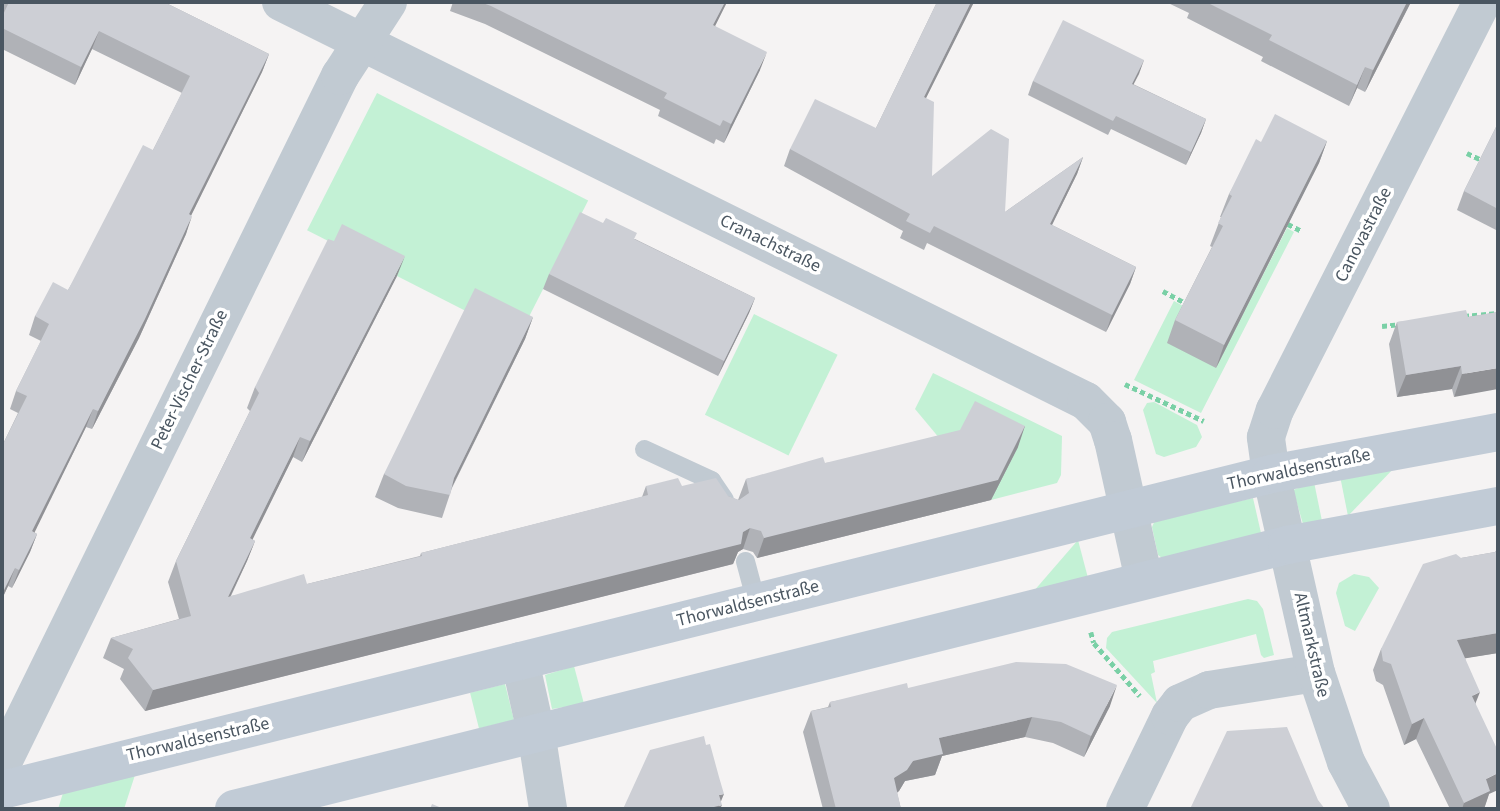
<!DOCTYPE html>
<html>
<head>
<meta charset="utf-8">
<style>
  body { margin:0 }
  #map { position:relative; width:1500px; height:811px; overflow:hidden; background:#f5f3f3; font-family:"Source Sans 3",sans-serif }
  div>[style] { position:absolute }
  .green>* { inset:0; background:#c3f1d5; transform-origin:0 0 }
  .path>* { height:4.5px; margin-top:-2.25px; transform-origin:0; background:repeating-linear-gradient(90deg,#7ad0a6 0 5px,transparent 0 8.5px) }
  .service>* { height:19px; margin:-9.5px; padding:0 9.5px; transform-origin:9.5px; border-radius:9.5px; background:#c1cad2 }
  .minor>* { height:38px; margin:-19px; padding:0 19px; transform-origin:19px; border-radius:19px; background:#c1cad2 }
  .secondary>* { height:38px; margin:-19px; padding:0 19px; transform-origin:19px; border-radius:19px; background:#c1cbd6 }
  .wall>* { inset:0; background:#b0b2b7 }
  .shaded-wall>* { inset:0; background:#909195 }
  .building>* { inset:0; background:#cdcfd5 }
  span { translate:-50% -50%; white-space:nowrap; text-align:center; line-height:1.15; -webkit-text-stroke:7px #fff; paint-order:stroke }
  .street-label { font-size:18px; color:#4a5661 }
  .frame { position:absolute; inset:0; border:4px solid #4a5661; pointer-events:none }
</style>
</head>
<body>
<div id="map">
  <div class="green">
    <div style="left:377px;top:93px;width:237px;height:154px;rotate:27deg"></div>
    <div style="clip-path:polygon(1287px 228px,1294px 232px,1201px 413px,1134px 380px,1174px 301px,1185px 307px,1216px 367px)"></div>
    <div style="left:754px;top:314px;width:93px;height:112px;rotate:26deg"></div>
    <div style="clip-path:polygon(933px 373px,1062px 436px,1061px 475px,1057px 483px,991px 500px,915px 409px)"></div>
    <div style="clip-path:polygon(1154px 402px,1197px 425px,1202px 437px,1196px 447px,1164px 457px,1156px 454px,1143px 410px,1147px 403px)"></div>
    <div style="clip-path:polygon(1395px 467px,1348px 516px,1340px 476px)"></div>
    <div style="clip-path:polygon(1314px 482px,1322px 521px,1303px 524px,1293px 490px)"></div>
    <div style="clip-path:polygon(1253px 498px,1261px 533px,1162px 558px,1158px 555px,1152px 527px,1155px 520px)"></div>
    <div style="clip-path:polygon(1078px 540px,1088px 578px,1033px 592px)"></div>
    <div style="clip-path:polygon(1354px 574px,1369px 577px,1379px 588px,1355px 631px,1345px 626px,1336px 593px,1339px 583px)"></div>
    <div style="clip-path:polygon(1248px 599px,1257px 601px,1263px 609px,1274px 655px,1264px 658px,1261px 655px,1256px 634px,1153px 661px,1155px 672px,1151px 674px,1157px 703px,1106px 648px,1107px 638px,1112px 632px)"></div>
    <div style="clip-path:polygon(574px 666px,584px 704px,552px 709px,545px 675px)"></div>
    <div style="left:505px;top:684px;width:37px;height:36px;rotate:76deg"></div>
    <div style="clip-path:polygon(135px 775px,124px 809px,58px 809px,63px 793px)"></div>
  </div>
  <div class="path">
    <div style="left:1467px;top:153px;width:17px;rotate:25deg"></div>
    <div style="left:1288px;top:224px;width:16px;rotate:27deg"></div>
    <div style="left:1163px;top:291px;width:27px;rotate:28deg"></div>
    <div style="left:1464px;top:316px;width:34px;rotate:-5deg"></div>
    <div style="left:1382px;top:326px;width:18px;rotate:-6deg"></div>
    <div style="left:1125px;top:384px;width:87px;rotate:25.1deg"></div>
    <div style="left:1091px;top:632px;width:11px;rotate:75deg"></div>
    <div style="left:1094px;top:643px;width:70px;rotate:49deg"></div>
  </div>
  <div class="service">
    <div style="left:644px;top:449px;width:74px;rotate:24.8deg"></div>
    <div style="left:711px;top:480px;width:23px;rotate:56deg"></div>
    <div style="left:745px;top:561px;width:42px;rotate:75deg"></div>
  </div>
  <div class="minor">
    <div style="left:281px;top:2px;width:898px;rotate:26.37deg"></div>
    <div style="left:1086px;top:401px;width:30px;rotate:45deg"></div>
    <div style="left:1107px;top:422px;width:19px;rotate:72deg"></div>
    <div style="left:1113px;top:440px;width:143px;rotate:77.5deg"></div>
    <div style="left:520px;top:661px;width:73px;rotate:77.3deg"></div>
    <div style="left:536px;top:732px;width:78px;rotate:81.1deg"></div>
    <div style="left:2px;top:764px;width:767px;rotate:-63.84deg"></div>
    <div style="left:340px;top:76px;width:88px;rotate:-57deg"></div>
    <div style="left:1125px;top:809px;width:103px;rotate:-64.2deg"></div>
    <div style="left:1170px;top:716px;width:16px;rotate:-52deg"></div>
    <div style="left:1180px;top:703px;width:32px;rotate:-24deg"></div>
    <div style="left:1209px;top:690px;width:108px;rotate:-9deg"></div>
    <div style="left:1371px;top:809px;width:53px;rotate:-118deg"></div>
    <div style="left:1346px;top:762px;width:94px;rotate:-108.6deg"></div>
    <div style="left:1316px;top:673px;width:204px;rotate:-102.7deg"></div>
    <div style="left:1271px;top:474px;width:37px;rotate:-98deg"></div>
    <div style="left:1266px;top:437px;width:28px;rotate:-72deg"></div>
    <div style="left:1275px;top:410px;width:458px;rotate:-63.1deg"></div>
  </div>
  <div class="secondary">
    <div style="left:2px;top:790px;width:1308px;rotate:-13.98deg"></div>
    <div style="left:1271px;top:474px;width:231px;rotate:-10.5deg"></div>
    <div style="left:234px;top:809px;width:1086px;rotate:-14.07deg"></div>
    <div style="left:1287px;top:545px;width:215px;rotate:-10.5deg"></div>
  </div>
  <div class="wall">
    <div style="clip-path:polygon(2px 2px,164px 2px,269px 54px,262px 72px,191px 215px,186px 234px,139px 338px,92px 429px,86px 427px,34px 532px,37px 534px,30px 552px,12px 588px,8px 586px,2px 599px,2px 444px,3px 444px,18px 413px,10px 409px,16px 391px,41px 341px,29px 335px,35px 316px,68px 290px,153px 150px,182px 93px,92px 49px,75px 85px,2px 49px)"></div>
    <div style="clip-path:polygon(453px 2px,727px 2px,715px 26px,760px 70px,724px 143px,716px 139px,714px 144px,658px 116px,660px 110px,485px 24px,450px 11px)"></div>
    <div style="clip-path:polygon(937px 2px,974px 2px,926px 98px,932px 176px,1005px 212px,1083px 157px,1077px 174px,1052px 225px,1136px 267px,1130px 284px,1106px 332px,927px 243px,924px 250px,900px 238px,903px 231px,784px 166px,790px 149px,876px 128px)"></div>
    <div style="clip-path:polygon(1166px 2px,1411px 2px,1365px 92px,1357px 88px,1349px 106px,1261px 61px,1263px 57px,1187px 18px,1189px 13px)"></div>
    <div style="clip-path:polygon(1144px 60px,1133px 84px,1206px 119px,1201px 133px,1186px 165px,1111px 129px,1108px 135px,1028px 95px,1033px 81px)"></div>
    <div style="clip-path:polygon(1498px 123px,1498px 231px,1457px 210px,1464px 191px)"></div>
    <div style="clip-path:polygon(1327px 141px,1319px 163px,1216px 368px,1167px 343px,1175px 320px,1212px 247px,1210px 246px,1221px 217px,1220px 217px,1229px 194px,1261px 142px)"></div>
    <div style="clip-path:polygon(635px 239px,755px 298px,749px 313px,718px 376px,543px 289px,549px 274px)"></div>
    <div style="clip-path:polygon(397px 276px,302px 462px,293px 457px,252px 539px,255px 541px,247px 561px,231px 596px,307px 584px,420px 556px,421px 553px,642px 497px,646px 486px,682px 486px,728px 496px,738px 500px,746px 479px,825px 463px,1018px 447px,991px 500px,757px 558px,753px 552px,743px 549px,738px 552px,733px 564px,145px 711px,120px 679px,124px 669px,103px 658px,111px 638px,179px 619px,168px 582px,176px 561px,250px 411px,247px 408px,255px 387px)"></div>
    <div style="clip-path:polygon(1498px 312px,1454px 397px,1452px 389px,1397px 397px,1389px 344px,1397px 322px,1468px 317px)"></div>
    <div style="clip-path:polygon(533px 317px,525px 339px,452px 488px,442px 518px,398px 508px,375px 497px,384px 474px)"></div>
    <div style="clip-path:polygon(1498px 548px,1498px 653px,1465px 658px,1475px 703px,1489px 794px,1484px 809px,1450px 809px,1416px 739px,1404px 745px,1383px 685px,1376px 681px,1373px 670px,1381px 649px,1461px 558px,1495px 552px)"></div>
    <div style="clip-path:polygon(908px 688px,1110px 706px,1084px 757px,1053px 743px,1025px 737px,942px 756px,935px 775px,905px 781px,899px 791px,897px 793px,901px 809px,823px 809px,803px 732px,811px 711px,828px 707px,830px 702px)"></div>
  </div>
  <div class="shaded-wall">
    <div style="clip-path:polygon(725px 2px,727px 2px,706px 44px,713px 25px)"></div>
    <div style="clip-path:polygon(971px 2px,974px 2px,918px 114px,924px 97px)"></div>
    <div style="clip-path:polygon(1407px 2px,1411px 2px,1365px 92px,1373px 70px)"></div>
    <div style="clip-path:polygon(99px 31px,92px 49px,75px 85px,81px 67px)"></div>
    <div style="clip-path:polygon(767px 52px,760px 70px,724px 143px,731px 124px)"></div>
    <div style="clip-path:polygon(269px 54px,262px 72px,183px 232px,189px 214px)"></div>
    <div style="clip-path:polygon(1144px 60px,1139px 74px,1127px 97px,1132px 84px)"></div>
    <div style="clip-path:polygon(1365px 67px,1357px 88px,1349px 106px,1357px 85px)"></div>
    <div style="clip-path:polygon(1206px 119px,1201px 133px,1186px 165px,1191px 152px)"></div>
    <div style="clip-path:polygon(1327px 141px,1319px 163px,1216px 368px,1224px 345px)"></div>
    <div style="clip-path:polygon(1083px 157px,1077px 174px,1044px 241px,1050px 224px)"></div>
    <div style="clip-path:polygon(192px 216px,186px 234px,139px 338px,92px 429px,98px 411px)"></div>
    <div style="clip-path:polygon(405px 256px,397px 276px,302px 462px,310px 441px)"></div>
    <div style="clip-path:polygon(1136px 267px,1130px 284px,1106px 332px,1112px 315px)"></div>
    <div style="clip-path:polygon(755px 298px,749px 313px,718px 376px,724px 361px)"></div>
    <div style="clip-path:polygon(533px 317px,525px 339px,448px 495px,454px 478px)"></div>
    <div style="clip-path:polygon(1461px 366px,1452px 389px,1397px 397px,1406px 375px)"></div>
    <div style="clip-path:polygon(1498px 368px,1498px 389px,1454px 397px,1462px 374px)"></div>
    <div style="clip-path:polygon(93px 409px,86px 427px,26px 550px,32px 531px)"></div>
    <div style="clip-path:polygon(1025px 426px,1018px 447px,991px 500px,757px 558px,764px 538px)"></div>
    <div style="clip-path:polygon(300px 437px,293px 457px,243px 559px,250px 538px)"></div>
    <div style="clip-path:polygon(750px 528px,743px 549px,738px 552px,733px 564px,145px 711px,153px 690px,743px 532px)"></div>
    <div style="clip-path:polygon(37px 534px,30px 552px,12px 588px,19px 570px)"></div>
    <div style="clip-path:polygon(255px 541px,247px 561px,220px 618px,228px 597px)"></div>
    <div style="clip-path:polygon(15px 568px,8px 586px,2px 599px,2px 594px)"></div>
    <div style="clip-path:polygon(1498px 633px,1498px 653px,1449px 661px,1457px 640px)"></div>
    <div style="clip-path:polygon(1117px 685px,1110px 706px,1084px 757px,1091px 736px)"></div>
    <div style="clip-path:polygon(1480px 692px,1472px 712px,1472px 696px)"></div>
    <div style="clip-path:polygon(1032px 717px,1025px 737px,942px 756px,935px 775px,905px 781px,899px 791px,886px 799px,894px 778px,939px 738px)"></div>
    <div style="clip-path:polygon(1424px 718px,1416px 739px,1404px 745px,1412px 724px)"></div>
    <div style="clip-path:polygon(1498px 773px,1498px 790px,1489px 794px,1484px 809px,1462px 809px,1464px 803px,1486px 779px)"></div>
    <div style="clip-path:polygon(724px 794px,719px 806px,722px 805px,720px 809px,706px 809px,719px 795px)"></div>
  </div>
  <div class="building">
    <div style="clip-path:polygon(9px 2px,164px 2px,269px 54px,189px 214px,192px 216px,145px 319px,98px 411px,93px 409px,32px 531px,37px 534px,19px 570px,15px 568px,2px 594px,2px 444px,3px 444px,27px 396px,16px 391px,49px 324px,35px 316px,53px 282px,68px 290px,143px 145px,153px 150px,190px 76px,99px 31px,81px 67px,2px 28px,2px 17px)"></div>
    <div style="clip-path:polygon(480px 2px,725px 2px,713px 25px,767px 52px,731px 124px,723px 120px,720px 126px,664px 98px,667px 93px,491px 6px)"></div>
    <div style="clip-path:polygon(937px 2px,971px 2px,924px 97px,934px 102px,932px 176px,991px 129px,1009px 139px,1005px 212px,1083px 157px,1050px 224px,1136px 267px,1112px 315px,934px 226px,930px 233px,906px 221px,910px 214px,790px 149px,815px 99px,876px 128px)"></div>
    <div style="clip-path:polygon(1206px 2px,1407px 2px,1373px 70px,1365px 67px,1357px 85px,1269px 40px,1272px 35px)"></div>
    <div style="clip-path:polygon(1063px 20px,1144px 60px,1132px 84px,1206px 119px,1191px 152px,1116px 116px,1113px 121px,1033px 81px)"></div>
    <div style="clip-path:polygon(1275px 114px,1327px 141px,1224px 345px,1175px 320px,1223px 226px,1218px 223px,1232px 196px,1229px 194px,1256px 139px,1261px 142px)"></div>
    <div style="clip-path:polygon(1498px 123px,1498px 209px,1464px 191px)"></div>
    <div style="clip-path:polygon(580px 212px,603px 223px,606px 218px,637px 233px,634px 239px,755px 298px,724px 361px,549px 274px)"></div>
    <div style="clip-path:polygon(342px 224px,405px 256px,310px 441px,300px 437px,250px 538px,255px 541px,228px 597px,304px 574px,307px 584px,422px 556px,421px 553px,648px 495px,646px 486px,678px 478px,682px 486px,716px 478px,728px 496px,739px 500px,749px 493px,746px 479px,823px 457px,825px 463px,960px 430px,975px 401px,1025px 426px,998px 480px,764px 538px,761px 531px,750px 528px,743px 532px,741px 544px,153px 690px,128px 658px,133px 649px,111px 638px,191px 616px,176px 561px,259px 393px,255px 387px,304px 287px,328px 239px,334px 241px)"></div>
    <div style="clip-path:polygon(475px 288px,533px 317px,454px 478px,450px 495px,406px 486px,384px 474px)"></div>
    <div style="clip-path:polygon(1466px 310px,1468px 317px,1498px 312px,1498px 368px,1462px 374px,1461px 366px,1406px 375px,1397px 322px)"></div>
    <div style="clip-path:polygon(1498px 548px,1498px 633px,1457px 640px,1480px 692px,1472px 696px,1498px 751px,1498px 773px,1486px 779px,1490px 791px,1464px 803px,1424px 718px,1412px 724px,1391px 664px,1383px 661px,1381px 649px,1423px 564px,1456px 554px,1461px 558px,1495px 552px)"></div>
    <div style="clip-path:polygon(1016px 662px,1066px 664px,1117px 685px,1091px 736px,1061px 722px,1032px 717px,939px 738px,943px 754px,913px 761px,907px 770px,894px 778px,901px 809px,836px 809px,811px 711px,831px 707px,830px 702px,907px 683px,908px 688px)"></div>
    <div style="clip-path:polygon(1287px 727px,1318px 800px,1325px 809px,1190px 809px,1227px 731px)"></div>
    <div style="clip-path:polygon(704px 736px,706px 745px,710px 744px,719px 777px,724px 794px,719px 795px,722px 805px,706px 809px,623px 809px,650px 750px)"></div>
    <div style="clip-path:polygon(432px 804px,444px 809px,430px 809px)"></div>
  </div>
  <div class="street-label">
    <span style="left:1364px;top:235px;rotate:-63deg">Canovastraße</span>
    <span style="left:770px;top:244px;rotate:26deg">Cranachstraße</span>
    <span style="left:190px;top:380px;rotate:-64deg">Peter-Vischer-Straße</span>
    <span style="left:1299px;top:470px;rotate:-12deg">Thorwaldsenstraße</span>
    <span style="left:748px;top:604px;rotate:-14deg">Thorwaldsenstraße</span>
    <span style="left:1311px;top:645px;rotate:77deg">Altmarkstraße</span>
    <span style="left:198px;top:740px;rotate:-13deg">Thorwaldsenstraße</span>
  </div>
  <div class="frame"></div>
</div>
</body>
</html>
